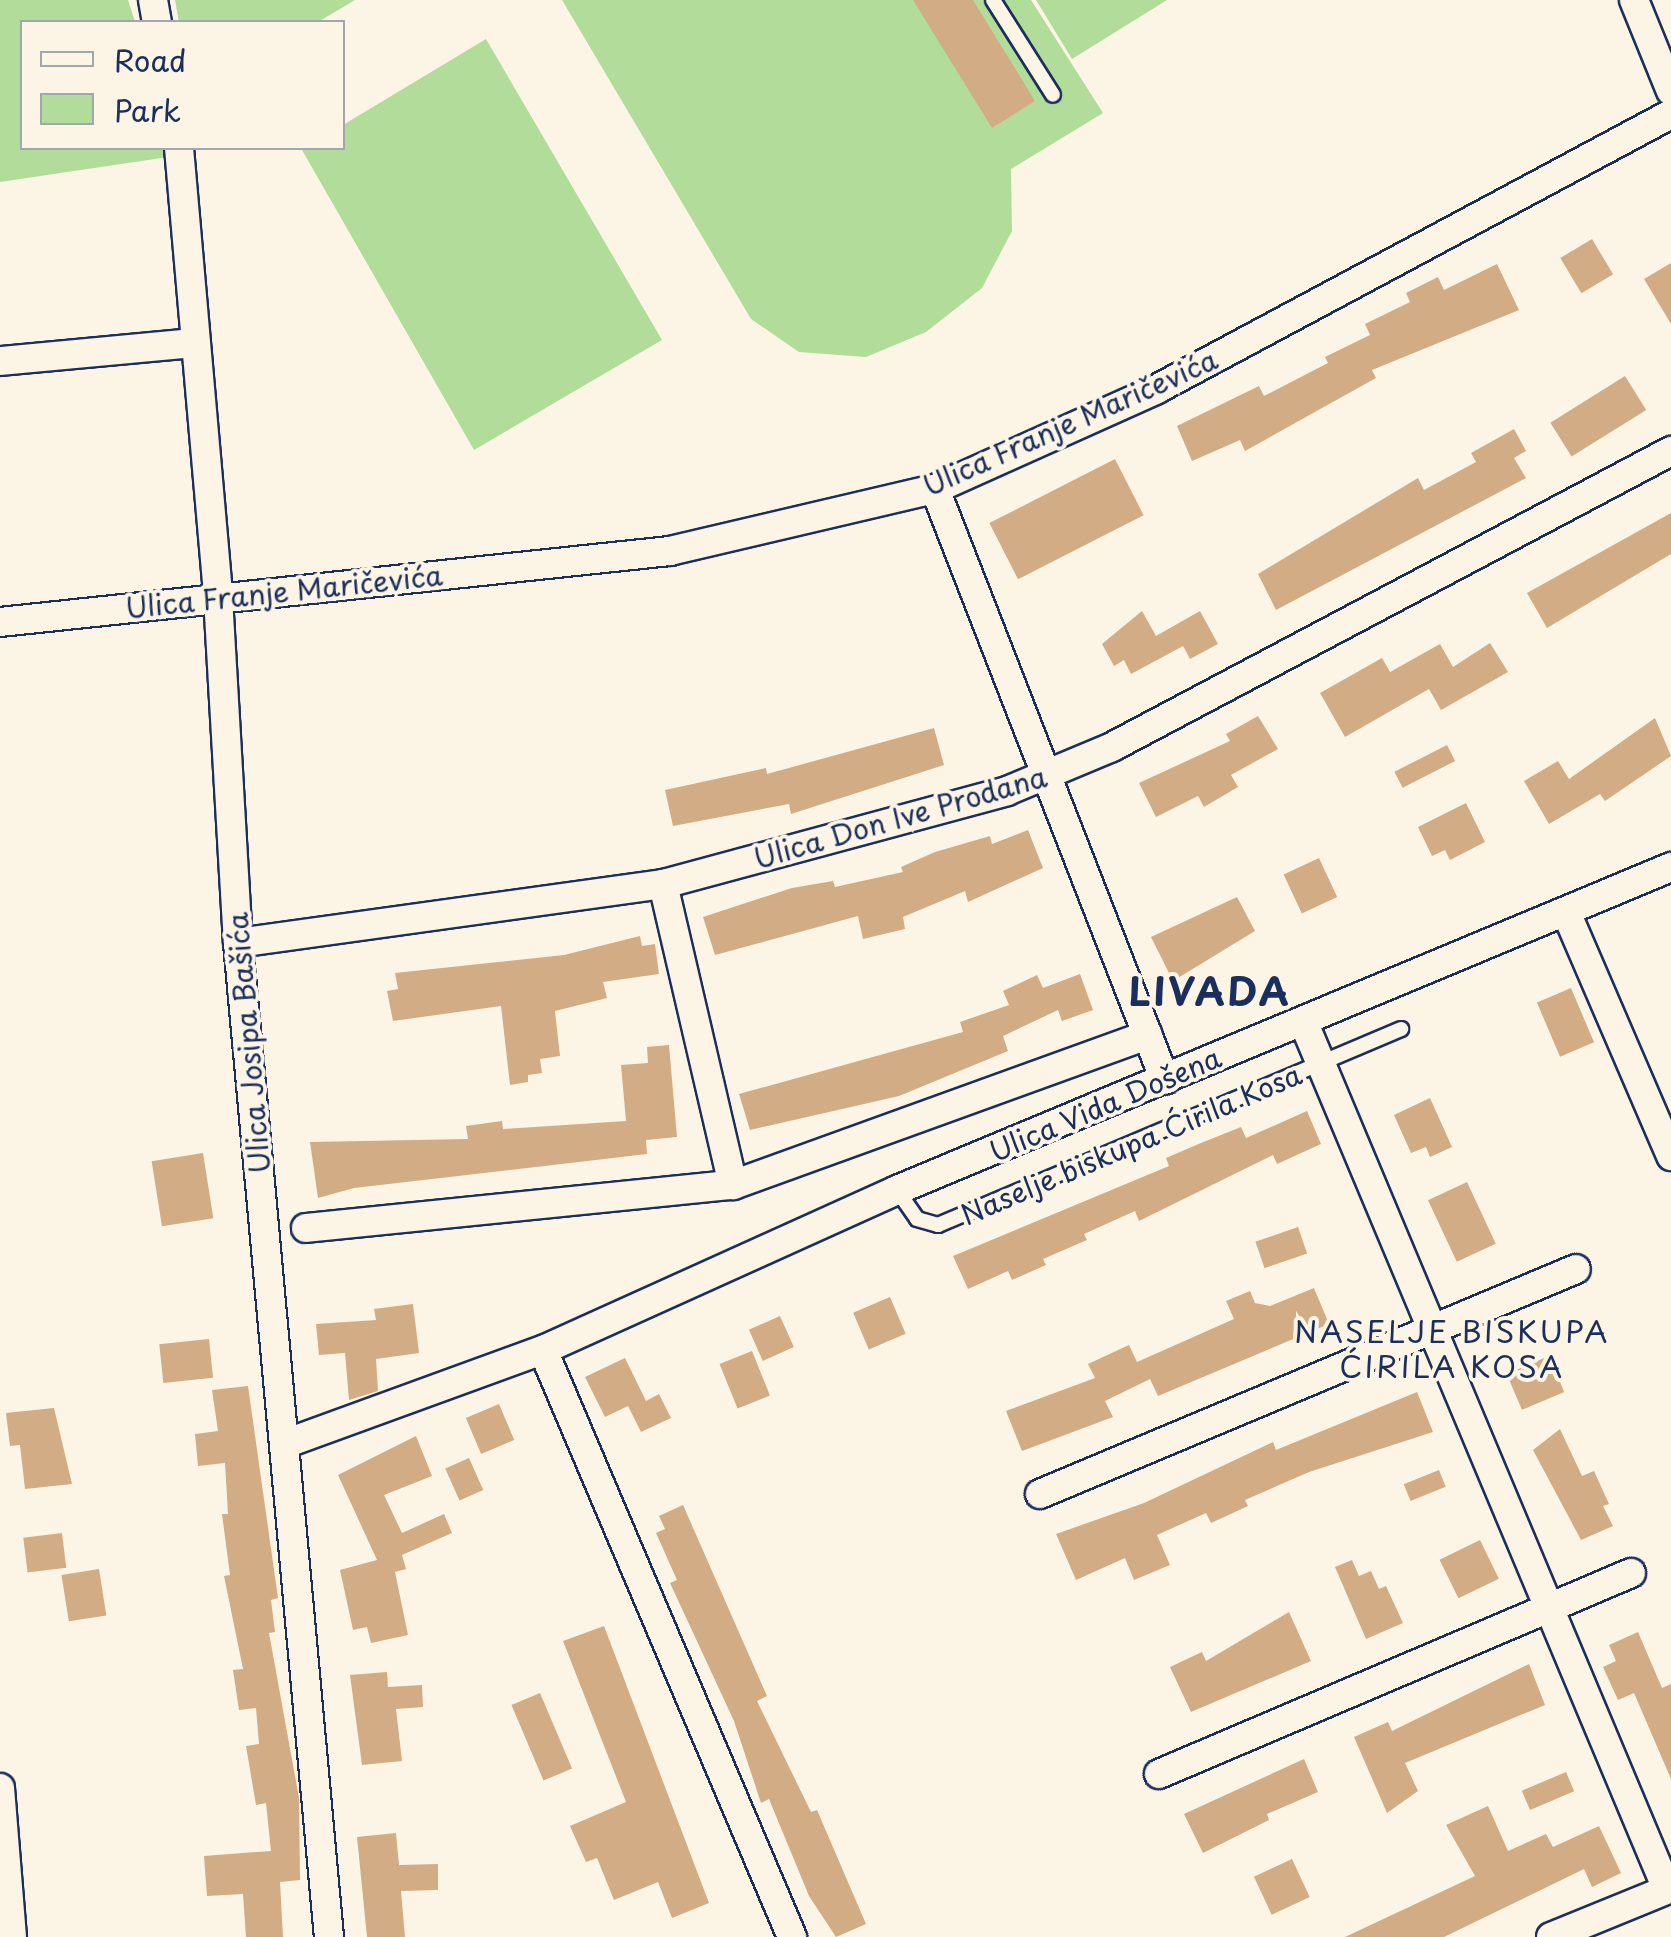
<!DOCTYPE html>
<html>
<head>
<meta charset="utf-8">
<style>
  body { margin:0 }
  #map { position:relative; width:1671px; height:1937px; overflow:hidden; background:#fcf5e5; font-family:"Playpen Sans",sans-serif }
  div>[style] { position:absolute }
  .green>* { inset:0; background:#b1dc99 }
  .building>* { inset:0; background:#d2ac84; transform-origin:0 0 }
  .roads { filter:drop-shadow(2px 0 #1b2f5e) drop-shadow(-2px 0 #1b2f5e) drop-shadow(0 2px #1b2f5e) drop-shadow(0 -2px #1b2f5e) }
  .service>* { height:14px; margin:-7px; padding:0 7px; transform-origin:7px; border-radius:7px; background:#fcf5e5 }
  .minor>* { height:28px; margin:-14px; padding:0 14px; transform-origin:14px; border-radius:14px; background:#fcf5e5 }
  span { translate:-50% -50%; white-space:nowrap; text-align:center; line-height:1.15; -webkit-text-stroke:8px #fcf5e5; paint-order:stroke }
  .street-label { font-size:28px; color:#1b2f5e }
  .neighbourhood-label { font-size:30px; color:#1b2f5e; letter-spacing:2.5px }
  .district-label { font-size:38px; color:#1b2f5e; font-weight:700; letter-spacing:2.5px }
  .legend { position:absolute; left:20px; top:20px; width:325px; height:130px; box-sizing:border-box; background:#fcf5e5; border:2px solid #a2a6af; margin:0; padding:12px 18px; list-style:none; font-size:30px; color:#1b2f5e }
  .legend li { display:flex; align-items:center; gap:20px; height:50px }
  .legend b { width:50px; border:2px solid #a2a6af }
</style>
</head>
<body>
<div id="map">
  <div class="green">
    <div style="clip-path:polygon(0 0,128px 0,135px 22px,22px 22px,22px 148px,173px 148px,175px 156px,0 182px)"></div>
    <div style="clip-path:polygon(175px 0,355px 0,318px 22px,179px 22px)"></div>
    <div style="clip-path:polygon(562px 0,1031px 0,1103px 113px,1011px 169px,1012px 231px,982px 288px,926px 332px,866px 357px,799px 352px,751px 319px)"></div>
    <div style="clip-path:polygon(1036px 0,1167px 0,1072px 59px)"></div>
    <div style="clip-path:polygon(486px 39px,662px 340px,474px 450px,302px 150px,342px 148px,343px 125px)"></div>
  </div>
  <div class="building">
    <div style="clip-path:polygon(913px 0,973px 0,1035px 101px,992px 128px)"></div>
    <div style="left:1592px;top:239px;width:41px;height:37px;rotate:59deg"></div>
    <div style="clip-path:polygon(1671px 263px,1671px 324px,1644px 279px)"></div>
    <div style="clip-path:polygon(1497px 264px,1519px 310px,1372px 370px,1376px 378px,1245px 451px,1240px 440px,1192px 461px,1177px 426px,1259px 386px,1264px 396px,1328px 363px,1325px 357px,1370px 335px,1365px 324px,1410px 302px,1406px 293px,1438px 277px,1444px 290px)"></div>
    <div style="left:1625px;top:376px;width:40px;height:88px;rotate:58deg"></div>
    <div style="clip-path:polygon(1514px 429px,1526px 451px,1514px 458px,1526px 478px,1276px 610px,1258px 574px,1418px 478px,1424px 490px,1476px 462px,1471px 453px)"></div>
    <div style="left:1115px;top:459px;width:63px;height:141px;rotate:63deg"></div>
    <div style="clip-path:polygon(1671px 513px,1671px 554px,1547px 628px,1527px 593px)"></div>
    <div style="clip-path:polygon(1142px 611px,1156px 636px,1200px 611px,1218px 644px,1190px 659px,1183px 646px,1131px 674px,1124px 660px,1114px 666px,1102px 644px)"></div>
    <div style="clip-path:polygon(1490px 643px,1508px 672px,1441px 710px,1429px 689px,1345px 737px,1320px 693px,1382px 658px,1390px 672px,1440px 644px,1453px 667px)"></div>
    <div style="clip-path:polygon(1258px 716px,1278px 749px,1231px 775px,1238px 787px,1204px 807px,1198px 796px,1156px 817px,1139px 783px,1230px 741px,1226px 734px)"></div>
    <div style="clip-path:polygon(1655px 718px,1671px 756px,1605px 801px,1600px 794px,1549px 824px,1524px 781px,1558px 761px,1569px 779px)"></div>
    <div style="clip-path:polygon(934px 728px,944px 765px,791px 814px,789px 804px,673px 826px,665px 790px,766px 768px,767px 774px)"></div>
    <div style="left:1447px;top:745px;width:18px;height:59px;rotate:63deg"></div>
    <div style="clip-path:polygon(1466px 803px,1485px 842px,1450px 860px,1445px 850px,1432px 856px,1418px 827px)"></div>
    <div style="clip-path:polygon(1028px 830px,1043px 868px,968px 902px,965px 891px,903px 917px,905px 929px,863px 939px,858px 916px,715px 955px,703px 917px,792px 888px,833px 881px,835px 887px,903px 872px,901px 867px,935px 852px,990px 836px,992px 844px)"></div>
    <div style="left:1319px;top:858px;width:43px;height:39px;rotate:65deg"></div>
    <div style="clip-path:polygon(1237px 897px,1255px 931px,1173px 981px,1151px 937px)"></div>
    <div style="clip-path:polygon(640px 936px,642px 946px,655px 944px,659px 974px,603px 982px,607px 998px,555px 1011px,560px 1056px,540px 1059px,542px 1073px,528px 1075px,528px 1082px,510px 1085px,501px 1006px,393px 1021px,387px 991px,398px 989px,395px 973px,564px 955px)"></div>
    <div style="clip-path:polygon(1080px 974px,1093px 1010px,1062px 1021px,1058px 1010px,1003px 1036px,1008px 1051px,899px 1096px,750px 1130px,739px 1094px,963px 1032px,960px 1022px,1009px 1005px,1003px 991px,1037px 975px,1043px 988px)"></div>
    <div style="left:1571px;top:988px;width:59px;height:37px;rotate:67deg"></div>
    <div style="clip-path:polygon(669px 1045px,677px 1137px,646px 1140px,647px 1154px,354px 1188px,318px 1198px,310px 1142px,468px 1139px,466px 1126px,502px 1121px,503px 1129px,626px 1121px,621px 1065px,648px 1063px,647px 1047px)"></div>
    <div style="clip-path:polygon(1430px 1098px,1452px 1147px,1430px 1157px,1426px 1147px,1411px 1153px,1394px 1115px)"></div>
    <div style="clip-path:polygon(1307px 1111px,1321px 1144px,1277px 1164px,1273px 1155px,1139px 1221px,1135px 1211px,1084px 1234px,1087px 1240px,1043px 1259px,1046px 1265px,1012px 1280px,1008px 1271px,968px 1289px,953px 1256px,1169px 1166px,1166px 1158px,1201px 1143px,1241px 1127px,1246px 1138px)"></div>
    <div style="left:203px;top:1153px;width:66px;height:52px;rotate:81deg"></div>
    <div style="left:1467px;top:1182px;width:68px;height:43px;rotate:65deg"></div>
    <div style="left:1298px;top:1227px;width:28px;height:45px;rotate:71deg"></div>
    <div style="clip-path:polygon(1314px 1288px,1329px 1324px,1158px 1396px,1150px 1379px,1105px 1401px,1113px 1417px,1022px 1451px,1006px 1411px,1095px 1378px,1088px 1364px,1129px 1345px,1137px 1362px,1234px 1319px,1226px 1301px,1250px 1291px,1255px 1303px,1270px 1306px)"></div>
    <div style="left:890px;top:1297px;width:40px;height:40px;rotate:67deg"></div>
    <div style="clip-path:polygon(413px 1304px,419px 1353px,376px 1359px,378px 1391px,349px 1400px,345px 1353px,319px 1355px,316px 1324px,376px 1320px,374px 1309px)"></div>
    <div style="left:780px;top:1316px;width:34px;height:34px;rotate:66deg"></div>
    <div style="left:209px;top:1339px;width:39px;height:50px;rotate:84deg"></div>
    <div style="left:752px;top:1351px;width:48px;height:35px;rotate:68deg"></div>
    <div style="left:1549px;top:1356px;width:39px;height:46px;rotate:67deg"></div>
    <div style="clip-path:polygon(625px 1358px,646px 1401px,659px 1394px,671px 1418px,641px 1432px,628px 1406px,605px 1417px,585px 1377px)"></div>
    <div style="clip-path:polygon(248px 1386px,278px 1598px,271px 1600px,275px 1632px,269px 1633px,299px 1798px,300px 1880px,280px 1882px,283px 1937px,246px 1937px,243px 1894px,207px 1896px,204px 1856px,271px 1851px,266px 1803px,256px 1805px,246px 1746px,259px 1744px,256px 1708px,239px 1710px,233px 1670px,243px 1669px,224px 1576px,230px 1575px,222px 1514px,228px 1514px,225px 1463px,198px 1466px,195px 1434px,218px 1431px,212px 1390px)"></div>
    <div style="clip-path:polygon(1417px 1392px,1433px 1432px,1309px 1472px,1245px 1500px,1248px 1506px,1211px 1523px,1206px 1513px,1157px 1535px,1170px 1565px,1134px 1580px,1125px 1558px,1076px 1580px,1056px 1534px,1144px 1503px,1273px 1442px,1276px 1450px)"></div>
    <div style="left:499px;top:1404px;width:39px;height:36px;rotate:67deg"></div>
    <div style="clip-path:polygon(54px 1408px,72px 1484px,25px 1489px,20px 1445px,10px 1446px,6px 1413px)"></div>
    <div style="clip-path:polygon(1560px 1429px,1582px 1476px,1594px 1471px,1609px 1504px,1603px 1506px,1613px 1526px,1581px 1540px,1533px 1450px)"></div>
    <div style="clip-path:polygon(416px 1436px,432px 1476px,384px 1495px,402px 1533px,444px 1514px,452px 1533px,402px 1555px,406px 1569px,395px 1572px,408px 1635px,371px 1643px,367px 1627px,353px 1630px,340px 1570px,377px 1560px,338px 1475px)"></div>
    <div style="left:469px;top:1458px;width:35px;height:26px;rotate:66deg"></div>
    <div style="left:1439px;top:1470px;width:18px;height:38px;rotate:68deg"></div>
    <div style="clip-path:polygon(683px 1505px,767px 1696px,757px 1701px,811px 1812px,817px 1810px,866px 1924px,836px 1937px,809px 1896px,769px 1799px,761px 1803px,734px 1721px,670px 1583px,677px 1580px,656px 1533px,665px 1529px,659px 1516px)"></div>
    <div style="left:62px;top:1533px;width:35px;height:39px;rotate:83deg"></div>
    <div style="left:1480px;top:1540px;width:43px;height:45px;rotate:64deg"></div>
    <div style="clip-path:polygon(1352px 1560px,1359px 1576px,1371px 1571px,1379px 1589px,1386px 1586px,1403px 1623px,1366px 1639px,1335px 1567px)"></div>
    <div style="left:99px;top:1569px;width:47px;height:38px;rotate:81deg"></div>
    <div style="clip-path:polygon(1289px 1612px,1311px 1661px,1191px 1712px,1170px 1667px,1202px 1652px,1206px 1661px)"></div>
    <div style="clip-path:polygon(604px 1626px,709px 1903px,672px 1918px,658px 1882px,614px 1900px,597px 1858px,586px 1862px,570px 1826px,626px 1802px,563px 1641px)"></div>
    <div style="clip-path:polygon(1638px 1632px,1662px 1688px,1671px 1684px,1671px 1779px,1634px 1693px,1618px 1700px,1603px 1667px,1616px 1661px,1609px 1645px)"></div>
    <div style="clip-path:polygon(1529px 1664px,1545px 1705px,1405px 1763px,1418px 1791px,1387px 1813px,1354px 1737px,1388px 1722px,1392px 1731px)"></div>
    <div style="clip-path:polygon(387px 1672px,388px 1687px,422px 1685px,423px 1707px,396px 1709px,402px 1761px,362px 1765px,350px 1675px)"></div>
    <div style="left:540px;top:1693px;width:82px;height:31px;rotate:67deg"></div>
    <div style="clip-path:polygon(1304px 1759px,1318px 1792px,1267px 1814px,1269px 1820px,1203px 1853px,1184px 1814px)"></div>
    <div style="left:1566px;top:1772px;width:21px;height:48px;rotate:67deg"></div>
    <div style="clip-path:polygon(1488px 1806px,1508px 1851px,1546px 1834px,1553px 1847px,1599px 1826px,1621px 1873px,1592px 1887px,1584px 1869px,1444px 1937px,1345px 1937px,1475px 1876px,1446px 1825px)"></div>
    <div style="clip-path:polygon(396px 1833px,399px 1865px,438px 1864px,438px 1890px,401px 1891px,405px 1937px,367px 1937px,357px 1837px)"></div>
    <div style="left:1292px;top:1859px;width:42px;height:42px;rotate:65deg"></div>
  </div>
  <div class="roads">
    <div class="service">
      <div style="left:993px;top:0;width:112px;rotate:57.7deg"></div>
      <div style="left:897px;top:1190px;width:35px;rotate:55deg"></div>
      <div style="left:917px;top:1219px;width:22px;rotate:16deg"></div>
      <div style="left:938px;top:1225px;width:503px;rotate:-22.94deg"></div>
    </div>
    <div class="minor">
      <div style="left:153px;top:0;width:22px;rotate:80deg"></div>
      <div style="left:1634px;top:0;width:98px;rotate:67.9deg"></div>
      <div style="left:179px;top:148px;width:451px;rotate:85deg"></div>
      <div style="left:218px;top:597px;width:347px;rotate:86.7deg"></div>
      <div style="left:238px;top:943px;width:998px;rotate:84.77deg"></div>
      <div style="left:0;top:361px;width:194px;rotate:-5.3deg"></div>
      <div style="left:935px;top:489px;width:634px;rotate:68.74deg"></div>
      <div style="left:0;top:622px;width:674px;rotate:-6.05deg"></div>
      <div style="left:670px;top:551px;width:272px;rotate:-13.2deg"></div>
      <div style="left:935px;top:489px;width:243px;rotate:-24.2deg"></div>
      <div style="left:1157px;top:389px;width:583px;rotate:-28.15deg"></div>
      <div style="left:663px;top:884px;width:309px;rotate:76.9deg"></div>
      <div style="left:1566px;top:912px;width:266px;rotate:66.7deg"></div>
      <div style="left:238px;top:943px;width:429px;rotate:-7.9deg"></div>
      <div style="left:663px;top:884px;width:356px;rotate:-15.1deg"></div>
      <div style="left:1007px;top:791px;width:114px;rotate:-22.7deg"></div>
      <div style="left:1112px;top:747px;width:633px;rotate:-27.9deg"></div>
      <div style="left:1303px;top:1021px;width:941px;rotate:67.25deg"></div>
      <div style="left:306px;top:1228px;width:429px;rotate:-5.8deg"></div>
      <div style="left:733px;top:1185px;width:441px;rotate:-19.9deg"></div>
      <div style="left:543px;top:1350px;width:638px;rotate:67.01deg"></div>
      <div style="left:287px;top:1443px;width:272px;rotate:-20deg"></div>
      <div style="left:543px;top:1350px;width:388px;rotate:-24.3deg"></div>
      <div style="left:897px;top:1190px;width:839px;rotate:-22.65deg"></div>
      <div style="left:1040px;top:1494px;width:581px;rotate:-22.77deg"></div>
      <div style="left:1159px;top:1774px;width:513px;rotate:-23.07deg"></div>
      <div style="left:0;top:1788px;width:149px;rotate:85.4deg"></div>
      <div style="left:1551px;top:1937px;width:130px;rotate:-22.2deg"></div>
    </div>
  </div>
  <div class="street-label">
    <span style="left:1070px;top:422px;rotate:-24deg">Ulica Franje Maričevića</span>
    <span style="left:284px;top:591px;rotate:-6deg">Ulica Franje Maričevića</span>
    <span style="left:900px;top:817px;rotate:-16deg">Ulica Don Ive Prodana</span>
    <span style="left:248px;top:1043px;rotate:-95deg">Ulica Josipa Bašića</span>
    <span style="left:1105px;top:1104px;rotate:-23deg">Ulica Vida Došena</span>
    <span style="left:1131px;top:1144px;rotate:-23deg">Naselje biskupa Ćirila Kosa</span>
  </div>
  <div class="neighbourhood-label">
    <span style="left:1452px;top:1348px">NASELJE BISKUPA<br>ĆIRILA KOSA</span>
  </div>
  <div class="district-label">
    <span style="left:1210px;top:991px">LIVADA</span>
  </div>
  <ul class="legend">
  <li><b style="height:12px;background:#fcf5e5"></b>Road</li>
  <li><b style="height:28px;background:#b1dc99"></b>Park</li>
  </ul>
</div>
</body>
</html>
